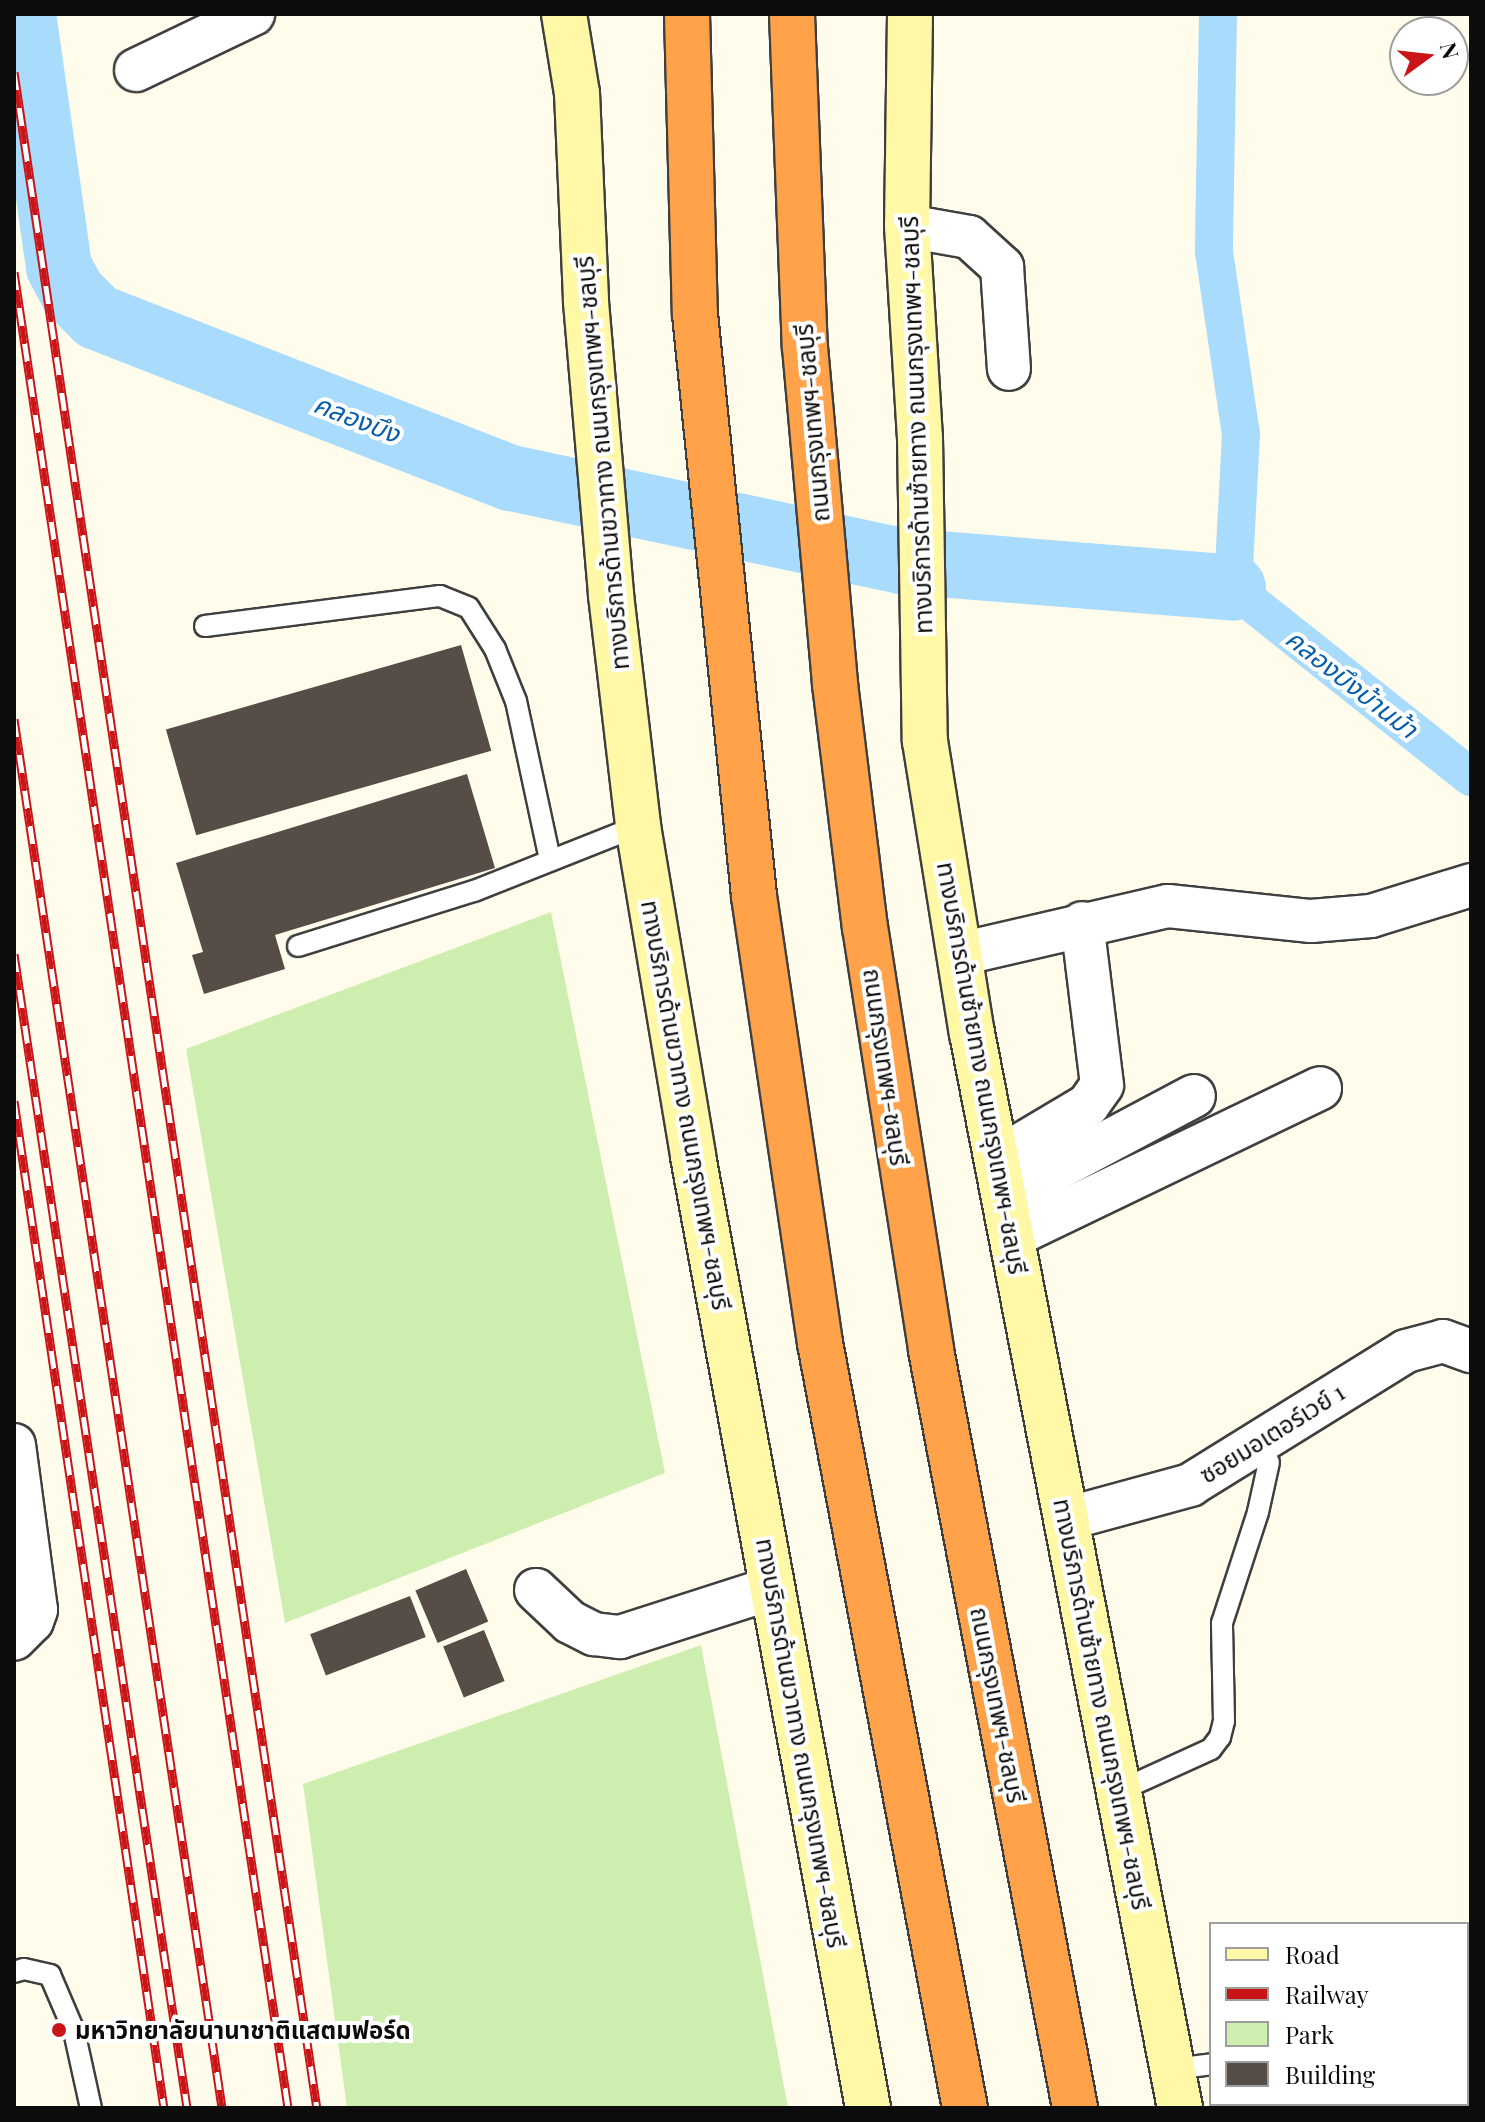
<!DOCTYPE html>
<html>
<head>
<meta charset="utf-8">
<style>
  body { margin:0 }
  #map { position:relative; width:1485px; height:2122px; overflow:hidden; background:#fffceb; font-family:"Playfair Display","Noto Sans Thai",serif }
  div>[style] { position:absolute }
  .green>* { inset:0; background:#ceeeb0 }
  .canal>* { height:38px; margin:-19px; padding:0 19px; transform-origin:19px; border-radius:19px; background:#a9dbfd }
  .river>* { height:66px; margin:-33px; padding:0 33px; transform-origin:33px; border-radius:33px; background:#a9dbfd }
  .building>* { inset:0; background:#564d47; transform-origin:0 0 }
  .roads { filter:drop-shadow(2px 0 #3f3f3f) drop-shadow(-2px 0 #3f3f3f) drop-shadow(0 2px #3f3f3f) drop-shadow(0 -2px #3f3f3f) }
  .lane>* { height:20px; margin:-10px; padding:0 10px; transform-origin:10px; border-radius:10px; background:#fff }
  .street>* { height:42px; margin:-21px; padding:0 21px; transform-origin:21px; border-radius:21px; background:#fff }
  .secondary>* { height:44px; margin:-22px; padding:0 22px; transform-origin:22px; border-radius:22px; background:#fff8a6 }
  .highway>* { height:44px; margin:-22px; padding:0 22px; transform-origin:22px; border-radius:22px; background:#ffa249 }
  .rail>* { height:9px; margin-top:-4.5px; transform-origin:0; background:repeating-linear-gradient(90deg,#fff 0 18px,#ca1518 0 36px); box-sizing:border-box; border-block:2px solid #ca1518 }
  .dots>* { width:22px; height:22px; translate:-50% -50%; box-sizing:border-box; border:4px solid #fff; border-radius:50% }
  span { translate:-50% -50%; white-space:nowrap; text-align:center; line-height:1.15; -webkit-text-stroke:8px #fff; paint-order:stroke }
  .street-label { font-size:24px; color:#0c0c0c }
  .poi-label { font-size:24px; color:#0c0c0c; font-weight:700 }
  .left { translate:0 -50%; text-align:left }
  .water-label { font-size:26px; color:#085eaa; font-style:italic }
  .frame { position:absolute; inset:0; border:16px solid #0c0c0c; pointer-events:none }
  .legend { position:absolute; left:1209px; top:1922px; width:260px; height:184px; box-sizing:border-box; background:#fff; border:2px solid #9e9e9e; margin:0; padding:10px 14px; list-style:none; font-size:24px; color:#0c0c0c }
  .legend li { display:flex; align-items:center; gap:16px; height:40px }
  .legend b { width:40px; border:2px solid #9e9e9e }
  .north { position:absolute; left:1389px; top:16px; width:80px; height:80px; box-sizing:border-box; background:#fff; border:2px solid #9e9e9e; border-radius:50%; rotate:75deg; font-size:22px; font-weight:700; line-height:32px; text-align:center; color:#0c0c0c }
  .north::after { content:''; display:block; margin:auto; width:28px; height:36px; background:#ca1518; clip-path:polygon(50% 0,100% 100%,50% 72%,0 100%) }
</style>
</head>
<body>
<div id="map">
  <div class="green">
    <div style="clip-path:polygon(551px 912px,665px 1473px,285px 1623px,186px 1049px)"></div>
    <div style="clip-path:polygon(701px 1645px,788px 2108px,347px 2108px,303px 1784px)"></div>
  </div>
  <div class="canal">
    <div style="left:1218px;top:14px;width:238px;rotate:91deg"></div>
    <div style="left:1214px;top:252px;width:184px;rotate:81.6deg"></div>
    <div style="left:1241px;top:434px;width:154px;rotate:93deg"></div>
    <div style="left:1233px;top:588px;width:304px;rotate:38.5deg"></div>
  </div>
  <div class="river">
    <div style="left:23px;top:14px;width:256px;rotate:81.9deg"></div>
    <div style="left:59px;top:267px;width:30px;rotate:62deg"></div>
    <div style="left:73px;top:293px;width:34px;rotate:45deg"></div>
    <div style="left:97px;top:317px;width:444px;rotate:21.3deg"></div>
    <div style="left:511px;top:478px;width:399px;rotate:12deg"></div>
    <div style="left:901px;top:561px;width:333px;rotate:4.6deg"></div>
  </div>
  <div class="building">
    <div style="left:461px;top:645px;width:110px;height:307px;rotate:74deg"></div>
    <div style="clip-path:polygon(467px 774px,495px 868px,275px 935px,285px 969px,204px 994px,192px 955px,203px 952px,176px 863px)"></div>
    <div style="left:466px;top:1569px;width:57px;height:55px;rotate:67deg"></div>
    <div style="left:410px;top:1596px;width:44px;height:107px;rotate:69deg"></div>
    <div style="left:484px;top:1630px;width:55px;height:44px;rotate:68deg"></div>
  </div>
  <div class="roads">
    <div class="lane">
      <div style="left:205px;top:626px;width:237px;rotate:-7.3deg"></div>
      <div style="left:440px;top:596px;width:31px;rotate:22deg"></div>
      <div style="left:469px;top:608px;width:49px;rotate:57.6deg"></div>
      <div style="left:495px;top:649px;width:56px;rotate:68deg"></div>
      <div style="left:516px;top:701px;width:163px;rotate:77.9deg"></div>
      <div style="left:298px;top:946px;width:184px;rotate:-17.4deg"></div>
      <div style="left:474px;top:891px;width:176px;rotate:-21.6deg"></div>
      <div style="left:1119px;top:1791px;width:101px;rotate:-24.5deg"></div>
      <div style="left:1211px;top:1749px;width:15px;rotate:-53deg"></div>
      <div style="left:1220px;top:1737px;width:16px;rotate:-76deg"></div>
      <div style="left:1224px;top:1721px;width:98px;rotate:-91.2deg"></div>
      <div style="left:1222px;top:1623px;width:117px;rotate:-72deg"></div>
      <div style="left:1258px;top:1512px;width:51px;rotate:-77.6deg"></div>
      <div style="left:14px;top:1972px;width:10px;rotate:-17deg"></div>
      <div style="left:24px;top:1969px;width:27px;rotate:13deg"></div>
      <div style="left:50px;top:1975px;width:61px;rotate:66.8deg"></div>
      <div style="left:74px;top:2031px;width:79px;rotate:77.6deg"></div>
      <div style="left:1173px;top:2069px;width:38px;rotate:-7deg"></div>
    </div>
    <div class="street">
      <div style="left:136px;top:70px;width:130px;rotate:-25.6deg"></div>
      <div style="left:907px;top:226px;width:63px;rotate:10.1deg"></div>
      <div style="left:969px;top:237px;width:45px;rotate:42.3deg"></div>
      <div style="left:1002px;top:267px;width:102px;rotate:86.1deg"></div>
      <div style="left:960px;top:954px;width:213px;rotate:-13deg"></div>
      <div style="left:1168px;top:906px;width:144px;rotate:6deg"></div>
      <div style="left:1311px;top:921px;width:60px;rotate:-4.8deg"></div>
      <div style="left:1371px;top:916px;width:105px;rotate:-17.2deg"></div>
      <div style="left:997px;top:1159px;width:106px;rotate:-30.7deg"></div>
      <div style="left:1088px;top:1105px;width:24px;rotate:-55deg"></div>
      <div style="left:1102px;top:1085px;width:163px;rotate:-97deg"></div>
      <div style="left:1004px;top:1197px;width:215px;rotate:-28deg"></div>
      <div style="left:1011px;top:1237px;width:343px;rotate:-25.7deg"></div>
      <div style="left:14px;top:1445px;width:166px;rotate:82.4deg"></div>
      <div style="left:36px;top:1610px;width:12px;rotate:110deg"></div>
      <div style="left:32px;top:1621px;width:25px;rotate:135deg"></div>
      <div style="left:1066px;top:1519px;width:129px;rotate:-15.3deg"></div>
      <div style="left:1190px;top:1485px;width:254px;rotate:-31.8deg"></div>
      <div style="left:1406px;top:1351px;width:38px;rotate:-15deg"></div>
      <div style="left:1443px;top:1341px;width:30px;rotate:20deg"></div>
      <div style="left:536px;top:1590px;width:47px;rotate:43.3deg"></div>
      <div style="left:570px;top:1622px;width:27px;rotate:27deg"></div>
      <div style="left:594px;top:1634px;width:26px;rotate:7deg"></div>
      <div style="left:620px;top:1637px;width:161px;rotate:-17.8deg"></div>
    </div>
    <div class="secondary">
      <div style="left:564px;top:14px;width:80px;rotate:80.7deg"></div>
      <div style="left:577px;top:93px;width:209px;rotate:87.5deg"></div>
      <div style="left:586px;top:302px;width:294px;rotate:85.1deg"></div>
      <div style="left:611px;top:595px;width:233px;rotate:83.3deg"></div>
      <div style="left:638px;top:826px;width:335px;rotate:80.5deg"></div>
      <div style="left:693px;top:1156px;width:968px;rotate:79.58deg"></div>
      <div style="left:910px;top:14px;width:212px;rotate:90.8deg"></div>
      <div style="left:907px;top:226px;width:212px;rotate:86.5deg"></div>
      <div style="left:920px;top:438px;width:303px;rotate:89.1deg"></div>
      <div style="left:925px;top:741px;width:296px;rotate:80.9deg"></div>
      <div style="left:972px;top:1033px;width:1095px;rotate:79.05deg"></div>
    </div>
    <div class="highway">
      <div style="left:687px;top:14px;width:300px;rotate:88.5deg"></div>
      <div style="left:695px;top:314px;width:585px;rotate:84.21deg"></div>
      <div style="left:754px;top:896px;width:452px;rotate:81.6deg"></div>
      <div style="left:820px;top:1343px;width:779px;rotate:79.27deg"></div>
      <div style="left:792px;top:14px;width:333px;rotate:87.8deg"></div>
      <div style="left:805px;top:347px;width:338px;rotate:84.9deg"></div>
      <div style="left:835px;top:684px;width:245px;rotate:83deg"></div>
      <div style="left:865px;top:927px;width:428px;rotate:81.1deg"></div>
      <div style="left:931px;top:1350px;width:772px;rotate:79.24deg"></div>
    </div>
  </div>
  <div class="rail">
    <div style="left:14px;top:72px;width:2058px;rotate:81.54deg"></div>
    <div style="left:14px;top:272px;width:1856px;rotate:81.51deg"></div>
    <div style="left:14px;top:719px;width:1404px;rotate:81.48deg"></div>
    <div style="left:14px;top:954px;width:1167px;rotate:81.47deg"></div>
    <div style="left:14px;top:1101px;width:1018px;rotate:81.53deg"></div>
  </div>
  <div class="dots">
    <div style="left:59px;top:2030px;background:#ca1518"></div>
  </div>
  <div class="street-label">
    <span style="left:812px;top:423px;rotate:-95deg">ถนนกรุงเทพฯ-ชลบุรี</span>
    <span style="left:916px;top:425px;rotate:-92deg">ทางบริการด้านซ้ายทาง ถนนกรุงเทพฯ-ชลบุรี</span>
    <span style="left:602px;top:463px;rotate:-95deg">ทางบริการด้านขวาทาง ถนนกรุงเทพฯ-ชลบุรี</span>
    <span style="left:886px;top:1067px;rotate:82deg">ถนนกรุงเทพฯ-ชลบุรี</span>
    <span style="left:982px;top:1068px;rotate:80deg">ทางบริการด้านซ้ายทาง ถนนกรุงเทพฯ-ชลบุรี</span>
    <span style="left:686px;top:1105px;rotate:80deg">ทางบริการด้านขวาทาง ถนนกรุงเทพฯ-ชลบุรี</span>
    <span style="left:1272px;top:1433px;rotate:-32deg">ซอยมอเตอร์เวย์ 1</span>
    <span style="left:1102px;top:1704px;rotate:79deg">ทางบริการด้านซ้ายทาง ถนนกรุงเทพฯ-ชลบุรี</span>
    <span style="left:998px;top:1705px;rotate:79deg">ถนนกรุงเทพฯ-ชลบุรี</span>
    <span style="left:801px;top:1743px;rotate:80deg">ทางบริการด้านขวาทาง ถนนกรุงเทพฯ-ชลบุรี</span>
  </div>
  <div class="poi-label">
    <span class="left" style="left:75px;top:2030px">มหาวิทยาลัยนานาชาติแสตมฟอร์ด</span>
  </div>
  <div class="water-label">
    <span style="left:357px;top:418px;rotate:21deg">คลองบึง</span>
    <span style="left:1352px;top:683px;rotate:38deg">คลองบึงบ้านม้า</span>
  </div>
  <div class="frame"></div>
  <ul class="legend">
  <li><b style="height:10px;background:#fff8a6"></b>Road</li>
  <li><b style="height:10px;background:#ca1518"></b>Railway</li>
  <li><b style="height:22px;background:#ceeeb0"></b>Park</li>
  <li><b style="height:22px;background:#564d47"></b>Building</li>
  </ul>
  <div class="north">N</div>
</div>
</body>
</html>
